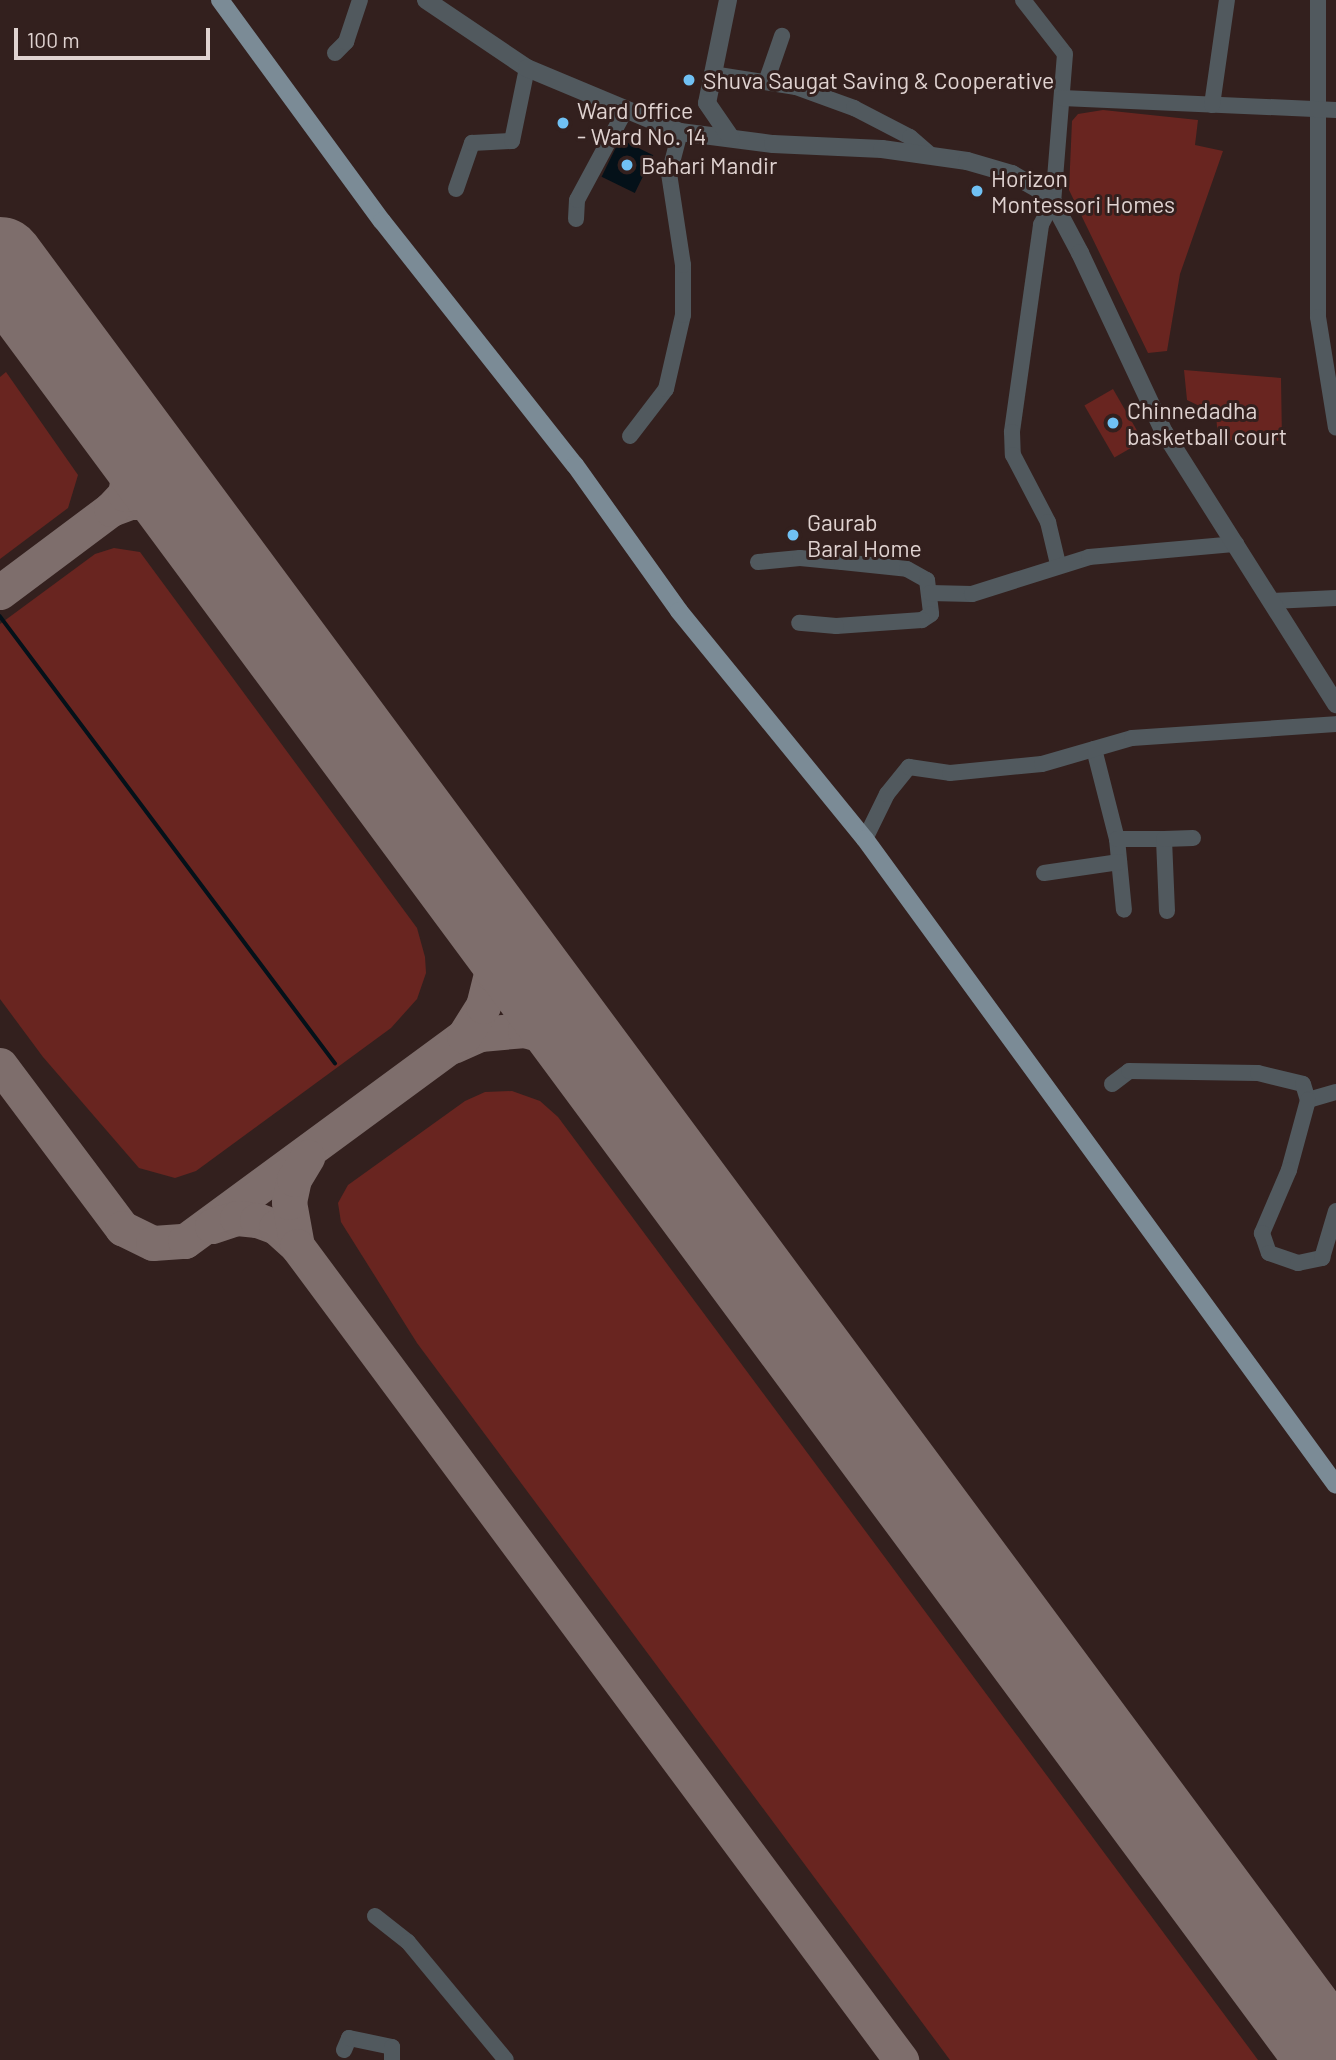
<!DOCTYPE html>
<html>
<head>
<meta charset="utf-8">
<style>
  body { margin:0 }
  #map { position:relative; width:1336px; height:2060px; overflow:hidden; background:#33201e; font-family:Barlow,sans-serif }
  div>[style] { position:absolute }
  .green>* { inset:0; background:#692520; transform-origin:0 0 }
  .water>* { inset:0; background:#041119; transform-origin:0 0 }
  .stream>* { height:3.5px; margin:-1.75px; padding:0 1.75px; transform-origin:1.75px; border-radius:1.75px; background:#041119 }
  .taxiway>* { height:35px; margin:-17.5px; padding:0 17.5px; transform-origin:17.5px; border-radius:17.5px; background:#7e6e6c }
  .runway>* { height:88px; margin:-44px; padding:0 44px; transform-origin:44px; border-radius:44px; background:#7e6e6c }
  .minor>* { height:16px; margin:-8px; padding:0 8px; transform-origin:8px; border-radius:8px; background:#51595e }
  .tertiary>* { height:18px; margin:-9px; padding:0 9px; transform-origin:9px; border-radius:9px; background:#51595e }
  .primary>* { height:18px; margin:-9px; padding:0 9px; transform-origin:9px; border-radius:9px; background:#7b8b96 }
  .dots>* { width:19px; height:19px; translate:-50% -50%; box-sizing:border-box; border:4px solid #33201e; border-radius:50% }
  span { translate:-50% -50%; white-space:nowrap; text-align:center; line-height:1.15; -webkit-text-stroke:6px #33201e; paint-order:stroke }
  .poi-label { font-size:23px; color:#e0d3d1 }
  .left { translate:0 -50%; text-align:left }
  .scale { position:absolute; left:14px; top:28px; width:196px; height:32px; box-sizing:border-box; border:4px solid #e0d3d1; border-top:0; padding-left:9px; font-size:21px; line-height:24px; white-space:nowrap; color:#e0d3d1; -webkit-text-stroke:5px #33201e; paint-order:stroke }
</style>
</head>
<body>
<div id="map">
  <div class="green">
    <div style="clip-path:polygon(1103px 110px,1198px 120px,1195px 145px,1223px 151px,1180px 274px,1167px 351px,1148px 353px,1069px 190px,1072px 121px,1078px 114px)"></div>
    <div style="clip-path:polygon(1184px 370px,1281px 378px,1282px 441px,1218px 440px,1216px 414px,1187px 400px)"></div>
    <div style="clip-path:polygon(6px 372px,78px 475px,68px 508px,0 559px,0 377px)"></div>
    <div style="left:1113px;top:389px;width:60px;height:33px;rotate:60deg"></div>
    <div style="clip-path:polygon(114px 548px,140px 552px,417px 928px,425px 957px,426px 973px,417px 999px,391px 1028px,196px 1171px,175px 1178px,139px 1168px,43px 1057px,0 999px,0 624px,95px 554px)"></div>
    <div style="clip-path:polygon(512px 1091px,540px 1101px,558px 1117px,1258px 2060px,950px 2060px,417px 1343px,341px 1222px,338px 1203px,348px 1185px,465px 1101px,485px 1092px)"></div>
  </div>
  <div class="water">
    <div style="left:620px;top:139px;width:37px;height:42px;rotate:26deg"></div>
  </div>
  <div class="stream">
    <div style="left:0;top:616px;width:559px;rotate:53.15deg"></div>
  </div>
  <div class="taxiway">
    <div style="left:111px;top:509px;width:20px;rotate:-20deg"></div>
    <div style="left:130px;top:502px;width:29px"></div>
    <div style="left:159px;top:502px;width:17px;rotate:21deg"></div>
    <div style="left:175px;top:508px;width:33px;rotate:43deg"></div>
    <div style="left:0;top:592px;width:139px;rotate:-36.8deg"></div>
    <div style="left:111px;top:509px;width:21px;rotate:-47deg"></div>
    <div style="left:125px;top:494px;width:40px;rotate:-80deg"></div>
    <div style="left:132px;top:455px;width:35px;rotate:-112deg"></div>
    <div style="left:453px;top:1046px;width:30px;rotate:-24deg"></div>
    <div style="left:480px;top:1034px;width:45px;rotate:-5.1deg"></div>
    <div style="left:525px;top:1030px;width:38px;rotate:17deg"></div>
    <div style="left:561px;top:1041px;width:50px;rotate:38.5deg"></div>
    <div style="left:0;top:1065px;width:204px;rotate:53.2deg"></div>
    <div style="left:122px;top:1228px;width:34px;rotate:26deg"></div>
    <div style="left:153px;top:1243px;width:32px;rotate:-4deg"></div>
    <div style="left:185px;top:1241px;width:346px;rotate:-36.3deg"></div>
    <div style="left:464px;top:1036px;width:36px;rotate:-58deg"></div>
    <div style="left:483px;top:1006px;width:34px;rotate:-76deg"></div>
    <div style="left:491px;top:973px;width:32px;rotate:-94deg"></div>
    <div style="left:489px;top:941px;width:42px;rotate:-111deg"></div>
    <div style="left:212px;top:1226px;width:26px;rotate:-18deg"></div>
    <div style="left:237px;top:1218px;width:20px;rotate:6deg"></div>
    <div style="left:257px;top:1220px;width:20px;rotate:20deg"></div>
    <div style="left:276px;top:1227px;width:28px;rotate:42deg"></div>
    <div style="left:297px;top:1246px;width:45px;rotate:-100.3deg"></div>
    <div style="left:289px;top:1202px;width:24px;rotate:-78deg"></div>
    <div style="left:294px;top:1179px;width:26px;rotate:-59deg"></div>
    <div style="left:297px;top:1246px;width:1014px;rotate:53.42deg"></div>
  </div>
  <div class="runway">
    <div style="left:0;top:261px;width:2238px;rotate:53.48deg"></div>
  </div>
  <div class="minor">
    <div style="left:1023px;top:0;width:68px;rotate:52.1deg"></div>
    <div style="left:1065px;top:54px;width:148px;rotate:94.6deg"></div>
    <div style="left:1053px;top:202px;width:26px;rotate:118deg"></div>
    <div style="left:1041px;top:225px;width:209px;rotate:98deg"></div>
    <div style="left:1012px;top:432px;width:23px;rotate:88deg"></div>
    <div style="left:1013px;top:455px;width:76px;rotate:62.4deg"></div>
    <div style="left:1048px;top:522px;width:43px;rotate:76.6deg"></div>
    <div style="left:1318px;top:0;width:317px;rotate:90deg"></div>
    <div style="left:1318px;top:317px;width:112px;rotate:80.8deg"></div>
    <div style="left:335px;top:53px;width:16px;rotate:-45deg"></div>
    <div style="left:346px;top:42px;width:44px;rotate:-71.6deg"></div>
    <div style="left:712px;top:74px;width:85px;rotate:8.8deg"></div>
    <div style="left:796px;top:87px;width:62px;rotate:19.9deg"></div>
    <div style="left:854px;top:108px;width:63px;rotate:27.4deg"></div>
    <div style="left:910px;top:137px;width:29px;rotate:41deg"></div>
    <div style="left:766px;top:82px;width:49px;rotate:-70.8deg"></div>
    <div style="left:1062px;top:98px;width:274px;rotate:2.5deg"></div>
    <div style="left:1212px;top:105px;width:106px;rotate:-81.9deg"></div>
    <div style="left:456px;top:189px;width:49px;rotate:-70.8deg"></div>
    <div style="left:472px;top:143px;width:40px;rotate:-2.9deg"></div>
    <div style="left:512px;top:141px;width:75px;rotate:-78.4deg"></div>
    <div style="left:576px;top:219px;width:19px;rotate:-87deg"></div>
    <div style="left:577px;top:200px;width:101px;rotate:-61.7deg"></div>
    <div style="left:630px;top:436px;width:59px;rotate:-52.5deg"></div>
    <div style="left:666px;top:389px;width:76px;rotate:-77.1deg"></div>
    <div style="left:683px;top:315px;width:50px;rotate:-90deg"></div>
    <div style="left:683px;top:265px;width:92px;rotate:-98.7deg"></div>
    <div style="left:669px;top:174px;width:43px;rotate:-75.3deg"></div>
    <div style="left:758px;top:562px;width:42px;rotate:-5.4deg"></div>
    <div style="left:800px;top:558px;width:42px;rotate:5.4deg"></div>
    <div style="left:842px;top:562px;width:65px;rotate:6.1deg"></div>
    <div style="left:907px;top:569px;width:23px;rotate:29deg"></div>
    <div style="left:927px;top:580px;width:34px;rotate:83deg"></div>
    <div style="left:931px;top:614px;width:11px;rotate:146deg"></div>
    <div style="left:922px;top:620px;width:86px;rotate:176deg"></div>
    <div style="left:836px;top:626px;width:37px;rotate:-175deg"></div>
    <div style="left:930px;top:593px;width:42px;rotate:1.4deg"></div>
    <div style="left:972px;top:594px;width:123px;rotate:-17.5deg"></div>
    <div style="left:1089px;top:557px;width:148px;rotate:-5.1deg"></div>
    <div style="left:1272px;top:601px;width:64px;rotate:-2.7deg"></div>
    <div style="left:1094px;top:749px;width:93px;rotate:75.7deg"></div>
    <div style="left:1117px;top:839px;width:71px;rotate:84.4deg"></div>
    <div style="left:865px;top:839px;width:50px;rotate:-63.9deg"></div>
    <div style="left:887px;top:794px;width:35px;rotate:-51deg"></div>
    <div style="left:909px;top:767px;width:41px;rotate:8.3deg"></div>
    <div style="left:950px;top:773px;width:92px;rotate:-5.6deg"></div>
    <div style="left:1042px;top:764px;width:94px;rotate:-16.1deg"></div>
    <div style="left:1132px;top:738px;width:204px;rotate:-3.9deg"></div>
    <div style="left:1117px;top:839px;width:47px"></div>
    <div style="left:1044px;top:873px;width:76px;rotate:-8.3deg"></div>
    <div style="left:1167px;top:911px;width:72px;rotate:-92.4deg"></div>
    <div style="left:1164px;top:839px;width:29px;rotate:-2deg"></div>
    <div style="left:1112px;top:1084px;width:21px;rotate:-37deg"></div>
    <div style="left:1129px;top:1071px;width:129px;rotate:0.9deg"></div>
    <div style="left:1258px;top:1073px;width:46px;rotate:13.7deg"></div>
    <div style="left:1303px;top:1084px;width:17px;rotate:73deg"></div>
    <div style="left:1336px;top:1092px;width:29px;rotate:164deg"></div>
    <div style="left:1308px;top:1100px;width:73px;rotate:105.2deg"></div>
    <div style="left:1289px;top:1170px;width:69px;rotate:113.2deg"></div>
    <div style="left:1262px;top:1233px;width:21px;rotate:71deg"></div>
    <div style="left:1269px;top:1253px;width:31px;rotate:19deg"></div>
    <div style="left:1298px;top:1263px;width:25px;rotate:-12deg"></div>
    <div style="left:1322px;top:1258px;width:49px;rotate:-73.4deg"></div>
    <div style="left:375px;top:1916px;width:42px;rotate:38.2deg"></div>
    <div style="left:408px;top:1942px;width:153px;rotate:50.3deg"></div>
    <div style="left:344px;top:2050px;width:13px;rotate:-67deg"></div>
    <div style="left:349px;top:2038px;width:44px;rotate:11.8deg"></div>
    <div style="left:392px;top:2047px;width:13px;rotate:90deg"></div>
  </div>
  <div class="tertiary">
    <div style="left:426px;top:0;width:122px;rotate:34deg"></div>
    <div style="left:527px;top:68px;width:166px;rotate:22.7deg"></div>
    <div style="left:680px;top:132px;width:94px;rotate:7.4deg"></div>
    <div style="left:773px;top:144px;width:109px;rotate:2.6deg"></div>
    <div style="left:882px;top:149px;width:86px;rotate:8deg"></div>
    <div style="left:967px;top:161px;width:47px;rotate:16.1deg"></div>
    <div style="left:1012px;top:174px;width:30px;rotate:30deg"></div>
    <div style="left:1038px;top:189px;width:20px;rotate:41deg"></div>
    <div style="left:1053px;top:202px;width:58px;rotate:62.1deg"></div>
    <div style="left:1080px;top:253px;width:198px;rotate:64.9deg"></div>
    <div style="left:1164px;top:432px;width:322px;rotate:57.7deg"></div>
    <div style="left:728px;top:0;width:105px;rotate:101.5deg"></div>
    <div style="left:707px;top:103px;width:42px;rotate:55.6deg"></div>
  </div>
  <div class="primary">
    <div style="left:220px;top:0;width:274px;rotate:53.8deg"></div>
    <div style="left:382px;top:221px;width:311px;rotate:51.7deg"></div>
    <div style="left:575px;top:465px;width:179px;rotate:54.5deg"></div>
    <div style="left:679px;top:611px;width:294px;rotate:50.8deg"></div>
    <div style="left:865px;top:839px;width:799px;rotate:53.9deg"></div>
  </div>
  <div class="dots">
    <div style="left:689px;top:80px;background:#70c1f4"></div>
    <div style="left:563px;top:123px;background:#70c1f4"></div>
    <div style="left:627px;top:165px;background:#70c1f4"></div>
    <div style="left:977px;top:191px;background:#70c1f4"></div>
    <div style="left:1113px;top:423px;background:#70c1f4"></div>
    <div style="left:793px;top:535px;background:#70c1f4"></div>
  </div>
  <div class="poi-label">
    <span class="left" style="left:703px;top:80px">Shuva Saugat Saving &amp; Cooperative</span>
    <span class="left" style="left:577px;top:123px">Ward Office<br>- Ward No. 14</span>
    <span class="left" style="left:641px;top:165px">Bahari Mandir</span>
    <span class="left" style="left:991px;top:191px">Horizon<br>Montessori Homes</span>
    <span class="left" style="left:1127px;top:423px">Chinnedadha<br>basketball court</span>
    <span class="left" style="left:807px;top:535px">Gaurab<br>Baral Home</span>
  </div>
  <div class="scale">100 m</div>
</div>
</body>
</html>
